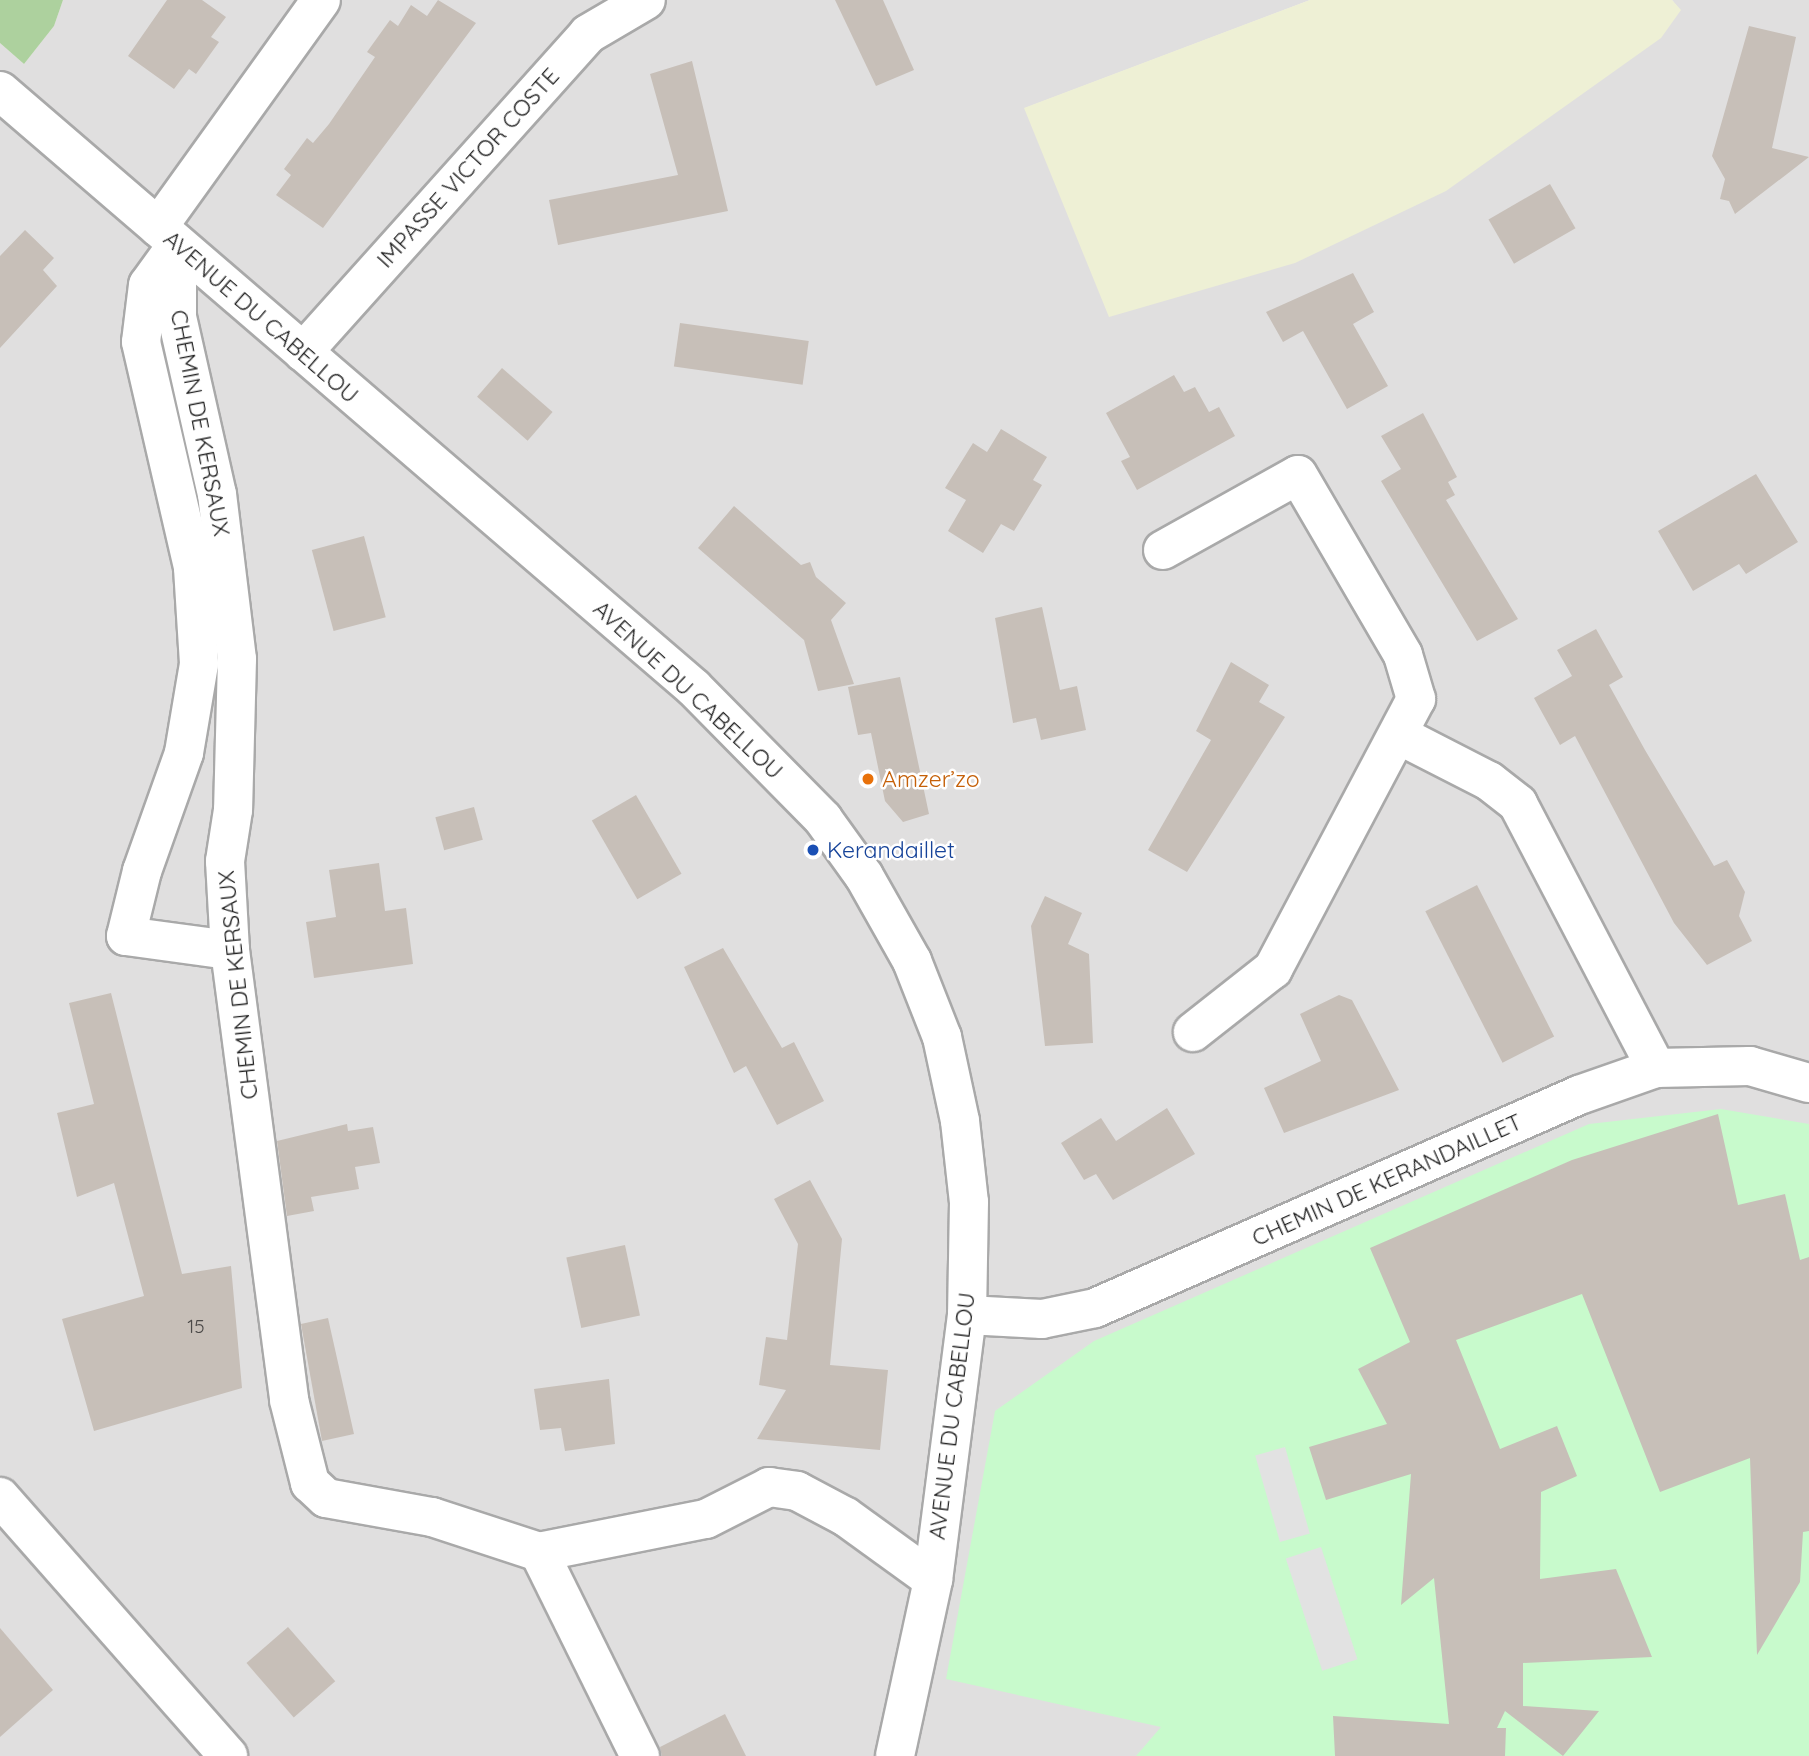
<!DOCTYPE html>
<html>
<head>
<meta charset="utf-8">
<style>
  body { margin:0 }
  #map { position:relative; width:1809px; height:1756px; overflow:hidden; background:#f2efe9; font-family:Quicksand,sans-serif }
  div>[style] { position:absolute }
  .residential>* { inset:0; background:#e0dfdf }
  .farmland>* { inset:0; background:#eef0d5 }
  .forest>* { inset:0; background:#add19e }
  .park>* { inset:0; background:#c8facc }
  .parking>* { inset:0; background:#e2e2e2; transform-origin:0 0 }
  .building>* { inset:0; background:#c7bfb8; transform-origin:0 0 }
  .roads { filter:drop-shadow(2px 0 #a9a9a9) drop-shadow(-2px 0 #a9a9a9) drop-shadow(0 2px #a9a9a9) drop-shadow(0 -2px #a9a9a9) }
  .minor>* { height:38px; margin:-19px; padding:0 19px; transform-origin:19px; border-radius:19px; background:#fff }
  .dots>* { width:19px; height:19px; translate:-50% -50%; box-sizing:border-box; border:4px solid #fff; border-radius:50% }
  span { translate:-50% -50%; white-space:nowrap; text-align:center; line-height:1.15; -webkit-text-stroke:5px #fff; paint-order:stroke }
  .number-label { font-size:19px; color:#4b4948 }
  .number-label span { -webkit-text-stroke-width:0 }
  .street-label { font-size:23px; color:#222 }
  .food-label { font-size:23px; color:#c56008 }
  .left { translate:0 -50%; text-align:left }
  .transit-label { font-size:23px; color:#164399 }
</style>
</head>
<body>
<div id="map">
  <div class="residential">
    <div style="clip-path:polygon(63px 0,1310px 0,1025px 108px,1680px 10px,1672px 0,1809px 0,1809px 1756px,0 1756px,0 43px,24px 64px,54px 26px)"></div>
  </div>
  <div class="farmland">
    <div style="clip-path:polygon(1310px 0,1672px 0,1681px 10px,1661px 38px,1446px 191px,1295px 263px,1109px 317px,1024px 108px)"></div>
  </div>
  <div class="forest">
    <div style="clip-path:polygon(0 0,63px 0,54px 26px,24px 64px,0 43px)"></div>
  </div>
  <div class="park">
    <div style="clip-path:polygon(1721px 1109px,1809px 1124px,1809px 1756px,1136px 1756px,1161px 1727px,946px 1679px,995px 1411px,1094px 1341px,1589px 1124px)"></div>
  </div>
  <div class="parking">
    <div style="left:1285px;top:1447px;width:90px;height:31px;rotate:74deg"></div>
    <div style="left:1321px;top:1547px;width:118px;height:37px;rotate:72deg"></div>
  </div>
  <div class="building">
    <div style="clip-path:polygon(167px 0,202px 0,226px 17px,211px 37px,219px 42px,196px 74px,189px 69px,174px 89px,128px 56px)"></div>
    <div style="clip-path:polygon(438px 0,476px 23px,323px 228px,276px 195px,291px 175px,284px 169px,307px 138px,313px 143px,329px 124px,375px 57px,367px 52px,390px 20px,398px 26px,411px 5px,427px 16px)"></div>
    <div style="clip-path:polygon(835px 0,883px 0,914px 70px,876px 86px)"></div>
    <div style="clip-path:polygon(1749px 26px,1796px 37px,1772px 148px,1809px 157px,1735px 214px,1729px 201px,1720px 199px,1725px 179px,1712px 156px)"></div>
    <div style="clip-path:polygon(692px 61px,728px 211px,558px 245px,549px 200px,678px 175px,650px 74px)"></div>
    <div style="left:1550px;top:184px;width:51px;height:71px;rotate:60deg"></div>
    <div style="clip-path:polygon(25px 230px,54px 258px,43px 270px,57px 286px,0 348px,0 256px)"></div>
    <div style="clip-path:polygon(1353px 273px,1374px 312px,1353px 324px,1388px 386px,1347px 409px,1303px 331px,1283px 342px,1266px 312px)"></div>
    <div style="left:680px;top:323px;width:130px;height:44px;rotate:8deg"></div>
    <div style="left:502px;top:368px;width:67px;height:38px;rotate:41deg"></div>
    <div style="clip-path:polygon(1174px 375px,1184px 392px,1195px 387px,1209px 412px,1219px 407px,1235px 436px,1137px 490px,1121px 461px,1130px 457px,1106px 413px)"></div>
    <div style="clip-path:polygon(1423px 413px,1457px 477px,1448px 482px,1455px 495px,1446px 500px,1518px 619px,1477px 641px,1381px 481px,1401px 469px,1381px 436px)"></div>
    <div style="clip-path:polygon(1001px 429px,1047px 457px,1033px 480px,1042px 485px,1014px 531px,1001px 524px,983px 553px,948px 531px,966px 500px,945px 488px,973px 443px,987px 452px)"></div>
    <div style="clip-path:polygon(1756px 474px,1798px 542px,1746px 574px,1739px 564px,1693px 591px,1658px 531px)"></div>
    <div style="clip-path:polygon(734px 506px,801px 565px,810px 562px,816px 577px,846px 603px,831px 620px,854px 684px,818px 691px,804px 640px,698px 548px)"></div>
    <div style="left:364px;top:536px;width:84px;height:54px;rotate:75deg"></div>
    <div style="clip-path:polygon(1042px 607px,1060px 690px,1077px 686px,1086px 730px,1041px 740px,1036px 718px,1013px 723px,995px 618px)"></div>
    <div style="clip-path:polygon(1596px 629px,1623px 677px,1609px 685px,1645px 750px,1714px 866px,1727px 860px,1745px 892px,1739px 916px,1752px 941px,1707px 965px,1674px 923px,1575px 736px,1560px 745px,1534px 698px,1572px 676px,1557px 650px)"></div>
    <div style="clip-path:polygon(1231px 662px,1269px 685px,1259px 702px,1285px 717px,1187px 872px,1148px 850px,1211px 740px,1196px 731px)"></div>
    <div style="clip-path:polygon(900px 677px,929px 814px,903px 822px,885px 801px,871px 733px,858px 735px,848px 687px)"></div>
    <div style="left:636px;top:795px;width:91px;height:51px;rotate:60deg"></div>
    <div style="left:474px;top:807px;width:34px;height:40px;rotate:75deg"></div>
    <div style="clip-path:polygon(379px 863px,385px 911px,406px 908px,413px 964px,314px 978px,306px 922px,336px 917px,329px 870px)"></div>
    <div style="left:1477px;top:885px;width:170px;height:58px;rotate:63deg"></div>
    <div style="clip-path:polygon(1045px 896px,1082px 913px,1068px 944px,1089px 954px,1093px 1043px,1045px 1046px,1031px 926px)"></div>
    <div style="clip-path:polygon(723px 948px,782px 1048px,794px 1042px,824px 1101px,777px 1125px,746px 1066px,734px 1073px,684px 967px)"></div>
    <div style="clip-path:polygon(111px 993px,182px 1274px,231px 1266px,242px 1388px,94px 1431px,62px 1319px,144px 1296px,114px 1183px,77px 1197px,57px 1113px,94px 1104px,69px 1003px)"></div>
    <div style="clip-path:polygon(1339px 995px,1352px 1000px,1399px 1090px,1284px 1133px,1264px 1088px,1321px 1061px,1300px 1014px)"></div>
    <div style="clip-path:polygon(1167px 1108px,1195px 1154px,1113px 1200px,1096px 1174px,1084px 1180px,1061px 1143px,1101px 1118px,1116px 1141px)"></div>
    <div style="clip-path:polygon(1718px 1114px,1738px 1205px,1785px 1194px,1800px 1260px,1809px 1257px,1809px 1531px,1803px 1532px,1800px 1582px,1757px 1655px,1750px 1458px,1660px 1492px,1582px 1294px,1456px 1340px,1500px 1449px,1557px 1426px,1577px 1476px,1541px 1492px,1540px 1579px,1616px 1569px,1652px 1657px,1523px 1663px,1523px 1706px,1599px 1711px,1563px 1756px,1505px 1711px,1497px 1728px,1506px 1728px,1505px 1756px,1335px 1756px,1333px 1716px,1449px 1724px,1434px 1578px,1401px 1605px,1411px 1474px,1326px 1500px,1309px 1447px,1387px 1424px,1358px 1369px,1410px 1342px,1370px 1248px,1572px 1160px)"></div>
    <div style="clip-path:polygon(347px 1124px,348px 1131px,373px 1127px,380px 1163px,355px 1167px,359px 1189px,311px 1197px,314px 1211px,287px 1216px,277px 1141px)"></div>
    <div style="clip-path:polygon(810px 1180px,842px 1239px,830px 1365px,888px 1370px,880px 1450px,757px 1439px,786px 1390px,759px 1385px,766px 1337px,787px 1340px,798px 1244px,774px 1199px)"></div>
    <div style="left:625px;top:1245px;width:72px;height:60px;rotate:78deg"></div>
    <div style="clip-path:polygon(328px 1318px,354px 1434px,322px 1441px,301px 1324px)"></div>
    <div style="clip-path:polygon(609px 1379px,615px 1444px,565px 1451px,561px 1428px,540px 1430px,534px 1389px)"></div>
    <div style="left:288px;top:1627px;width:72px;height:55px;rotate:49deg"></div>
    <div style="clip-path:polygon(0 1628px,53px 1690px,0 1737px)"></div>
    <div style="clip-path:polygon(725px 1714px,746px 1756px,662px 1756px,660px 1747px)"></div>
  </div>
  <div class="roads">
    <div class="minor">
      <div style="left:0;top:91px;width:915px;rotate:40.7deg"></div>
      <div style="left:694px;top:688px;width:184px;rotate:45.4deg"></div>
      <div style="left:823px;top:819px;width:70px;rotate:54.3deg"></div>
      <div style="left:864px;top:876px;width:98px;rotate:60.5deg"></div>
      <div style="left:912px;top:961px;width:82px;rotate:68.5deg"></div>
      <div style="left:942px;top:1037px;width:86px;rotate:77.9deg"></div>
      <div style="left:960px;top:1121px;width:81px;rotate:83.7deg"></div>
      <div style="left:969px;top:1202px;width:113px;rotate:91deg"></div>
      <div style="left:967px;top:1315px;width:267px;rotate:97.3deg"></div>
      <div style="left:933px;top:1580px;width:180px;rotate:102.2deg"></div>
      <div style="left:158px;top:227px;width:279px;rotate:-54.3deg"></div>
      <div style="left:177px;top:245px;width:72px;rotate:90deg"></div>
      <div style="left:177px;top:317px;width:181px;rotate:77.3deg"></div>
      <div style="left:217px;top:494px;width:166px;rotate:83.1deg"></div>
      <div style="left:237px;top:659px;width:151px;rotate:91.5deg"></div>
      <div style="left:233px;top:810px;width:52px;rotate:98.9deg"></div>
      <div style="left:225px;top:861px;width:89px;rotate:86.8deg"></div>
      <div style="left:230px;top:950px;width:454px;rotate:82.5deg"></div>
      <div style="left:289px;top:1400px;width:86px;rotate:75.8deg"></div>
      <div style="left:310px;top:1483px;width:22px;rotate:43deg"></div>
      <div style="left:326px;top:1498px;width:108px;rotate:10.2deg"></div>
      <div style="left:432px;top:1517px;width:113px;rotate:18.1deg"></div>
      <div style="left:539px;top:1552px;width:170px;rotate:-11.2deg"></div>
      <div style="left:706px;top:1519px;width:71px;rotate:-26.9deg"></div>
      <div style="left:769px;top:1487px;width:28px;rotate:8deg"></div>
      <div style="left:797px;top:1491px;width:55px;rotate:28deg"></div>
      <div style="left:846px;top:1517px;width:107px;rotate:35.9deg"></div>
      <div style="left:177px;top:245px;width:49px;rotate:125.9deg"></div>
      <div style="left:148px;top:285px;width:57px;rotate:97deg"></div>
      <div style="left:141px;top:342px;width:232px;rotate:77deg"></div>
      <div style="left:193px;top:568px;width:96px;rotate:86.4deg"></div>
      <div style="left:199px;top:664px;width:90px;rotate:99.6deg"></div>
      <div style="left:184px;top:753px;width:125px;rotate:109.6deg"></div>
      <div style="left:142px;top:871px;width:67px;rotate:103.8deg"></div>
      <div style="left:126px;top:936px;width:105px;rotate:7.7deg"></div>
      <div style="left:303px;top:352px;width:427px;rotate:-48.1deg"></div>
      <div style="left:588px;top:34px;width:67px;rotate:-30.4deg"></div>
      <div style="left:1163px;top:550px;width:154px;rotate:-29.1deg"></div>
      <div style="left:1298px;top:475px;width:208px;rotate:59.7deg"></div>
      <div style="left:1403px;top:655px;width:46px;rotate:73.5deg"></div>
      <div style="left:1416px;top:699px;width:306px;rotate:117.9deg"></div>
      <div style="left:1273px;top:969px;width:102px;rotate:141.8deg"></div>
      <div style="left:1401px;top:736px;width:99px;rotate:27.1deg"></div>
      <div style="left:1489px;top:781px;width:37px;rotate:38deg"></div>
      <div style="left:1518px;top:804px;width:298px;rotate:62.4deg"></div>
      <div style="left:967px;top:1315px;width:75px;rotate:3.1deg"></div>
      <div style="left:1042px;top:1319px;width:54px;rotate:-11.7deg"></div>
      <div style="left:1095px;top:1308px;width:529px;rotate:-23.75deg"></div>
      <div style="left:1579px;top:1095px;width:82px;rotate:-19.3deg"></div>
      <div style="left:1656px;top:1068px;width:94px;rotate:-1.2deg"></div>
      <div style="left:1750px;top:1066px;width:61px;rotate:16.1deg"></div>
      <div style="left:0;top:1497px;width:345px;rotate:48.6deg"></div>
      <div style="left:539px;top:1552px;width:228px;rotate:63.7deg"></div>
    </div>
  </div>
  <div class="dots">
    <div style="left:868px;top:779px;background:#e8710a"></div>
    <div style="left:813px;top:850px;background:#1a4fb4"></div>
  </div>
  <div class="number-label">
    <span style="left:196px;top:1327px">15</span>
  </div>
  <div class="street-label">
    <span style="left:468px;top:168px;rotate:-48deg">IMPASSE VICTOR COSTE</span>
    <span style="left:261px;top:317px;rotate:41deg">AVENUE DU CABELLOU</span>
    <span style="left:200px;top:423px;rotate:79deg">CHEMIN DE KERSAUX</span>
    <span style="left:688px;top:690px;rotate:43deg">AVENUE DU CABELLOU</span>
    <span style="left:238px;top:985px;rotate:-96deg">CHEMIN DE KERSAUX</span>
    <span style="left:1387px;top:1180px;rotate:-24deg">CHEMIN DE KERANDAILLET</span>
    <span style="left:952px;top:1416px;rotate:-83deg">AVENUE DU CABELLOU</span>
  </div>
  <div class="food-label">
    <span class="left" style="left:882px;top:779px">Amzer’zo</span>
  </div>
  <div class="transit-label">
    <span class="left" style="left:827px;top:850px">Kerandaillet</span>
  </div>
</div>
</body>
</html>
